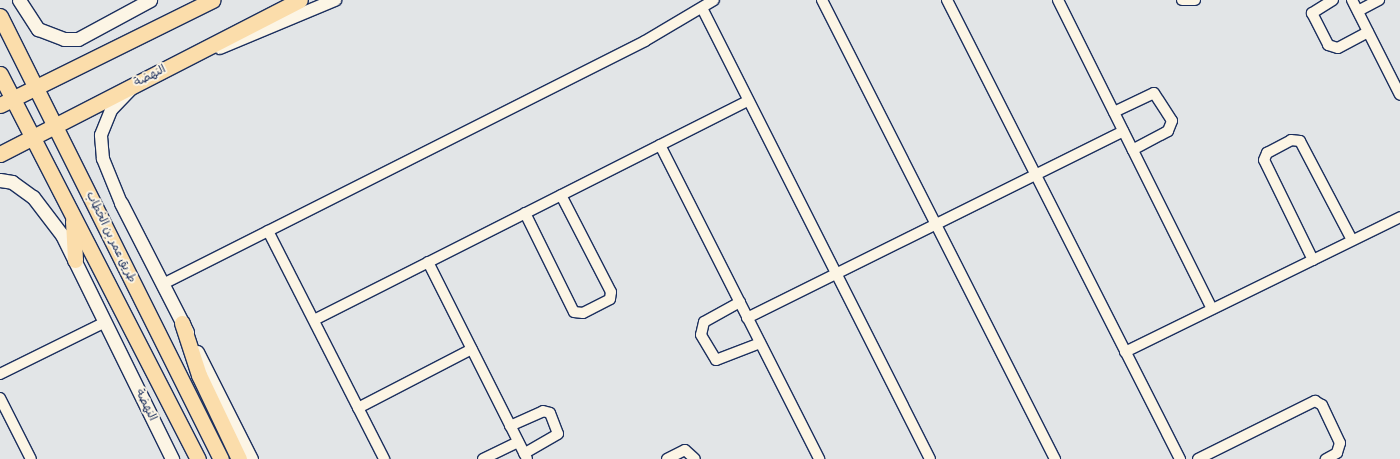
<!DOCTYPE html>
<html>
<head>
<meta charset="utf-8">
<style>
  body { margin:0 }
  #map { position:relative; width:1400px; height:459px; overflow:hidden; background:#e2e5e7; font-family:Pangolin,"Playpen Sans Arabic",sans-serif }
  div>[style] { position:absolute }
  .roads { filter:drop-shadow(1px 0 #1b2f5e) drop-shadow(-1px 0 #1b2f5e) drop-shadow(0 1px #1b2f5e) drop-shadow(0 -1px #1b2f5e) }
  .minor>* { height:10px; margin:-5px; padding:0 5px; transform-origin:5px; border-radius:5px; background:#fcf5e5 }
  .tertiary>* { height:12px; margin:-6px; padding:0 6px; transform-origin:6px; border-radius:6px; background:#fcf5e5 }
  .secondary>* { height:13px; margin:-6.5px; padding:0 6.5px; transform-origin:6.5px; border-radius:6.5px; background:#fcf5e5 }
  .primary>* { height:15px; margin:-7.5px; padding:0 7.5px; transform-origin:7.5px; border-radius:7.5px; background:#fbddab }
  span { translate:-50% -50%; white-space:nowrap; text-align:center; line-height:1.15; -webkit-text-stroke:4px #fcf5e5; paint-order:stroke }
  .street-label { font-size:12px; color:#1b2f5e }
</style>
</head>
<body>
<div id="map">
  <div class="roads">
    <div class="minor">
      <div style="left:822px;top:0;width:515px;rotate:63.09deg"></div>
      <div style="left:947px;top:0;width:515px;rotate:63.09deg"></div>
      <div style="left:1058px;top:0;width:345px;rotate:63.5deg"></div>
      <div style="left:1182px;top:0;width:13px"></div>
      <div style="left:1333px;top:0;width:25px;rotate:148deg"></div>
      <div style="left:1312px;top:13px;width:36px;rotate:63deg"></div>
      <div style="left:1328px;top:45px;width:10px;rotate:17deg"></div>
      <div style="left:1338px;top:48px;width:34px;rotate:-28deg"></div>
      <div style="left:1352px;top:0;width:106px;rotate:63.2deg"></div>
      <div style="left:702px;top:8px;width:505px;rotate:63.18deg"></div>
      <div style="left:1358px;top:11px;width:24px;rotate:-28deg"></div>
      <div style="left:1114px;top:112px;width:44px;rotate:-25.4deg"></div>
      <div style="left:1154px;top:93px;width:33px;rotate:57deg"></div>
      <div style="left:1172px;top:121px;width:11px;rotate:112deg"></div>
      <div style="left:1168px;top:131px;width:40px;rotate:152deg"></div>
      <div style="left:660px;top:145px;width:352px;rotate:63.1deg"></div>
      <div style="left:525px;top:213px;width:110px;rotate:63.7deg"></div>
      <div style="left:574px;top:312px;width:9px;rotate:6deg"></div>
      <div style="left:583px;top:313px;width:30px;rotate:-27deg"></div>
      <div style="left:610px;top:299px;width:7px;rotate:-82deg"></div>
      <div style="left:611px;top:292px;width:109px;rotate:-117.3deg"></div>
      <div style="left:268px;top:231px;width:256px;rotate:63deg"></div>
      <div style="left:1313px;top:260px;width:111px;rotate:-116.1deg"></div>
      <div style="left:1264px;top:160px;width:8px;rotate:-67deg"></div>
      <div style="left:1267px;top:153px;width:27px;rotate:-28deg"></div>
      <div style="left:1291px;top:140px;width:9px;rotate:6deg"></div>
      <div style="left:1300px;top:141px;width:112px;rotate:62.3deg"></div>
      <div style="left:428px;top:262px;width:220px;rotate:63.3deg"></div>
      <div style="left:163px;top:284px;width:540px;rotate:-26.75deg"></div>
      <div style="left:645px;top:41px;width:80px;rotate:-30.7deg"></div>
      <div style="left:740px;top:302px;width:41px;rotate:150.9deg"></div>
      <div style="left:704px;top:322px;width:13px;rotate:103deg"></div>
      <div style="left:701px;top:335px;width:29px;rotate:59deg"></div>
      <div style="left:716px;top:360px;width:47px;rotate:-21.1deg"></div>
      <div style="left:747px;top:318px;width:420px;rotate:-26.4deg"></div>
      <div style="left:314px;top:320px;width:486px;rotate:-26.8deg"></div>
      <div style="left:1125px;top:352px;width:306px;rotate:-26.1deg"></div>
      <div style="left:0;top:374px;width:117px;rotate:-26.3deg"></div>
      <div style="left:0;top:398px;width:68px;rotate:63.1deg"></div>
      <div style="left:358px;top:408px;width:128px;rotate:-27.4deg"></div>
      <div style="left:510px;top:426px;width:36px;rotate:-24deg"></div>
      <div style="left:543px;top:411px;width:7px;rotate:16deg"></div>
      <div style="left:550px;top:413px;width:22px;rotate:69deg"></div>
      <div style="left:558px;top:434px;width:39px;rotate:150deg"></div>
      <div style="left:483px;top:459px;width:39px;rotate:-26deg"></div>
      <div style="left:667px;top:459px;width:20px;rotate:-27deg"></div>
      <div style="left:685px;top:450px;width:13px;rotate:42deg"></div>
      <div style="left:1198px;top:459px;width:131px;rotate:-26.4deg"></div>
      <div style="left:1315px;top:401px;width:8px;rotate:30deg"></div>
      <div style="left:1322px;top:405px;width:42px;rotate:64.7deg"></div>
      <div style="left:1340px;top:443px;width:10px;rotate:107deg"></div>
      <div style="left:1337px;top:453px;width:13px;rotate:151deg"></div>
    </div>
    <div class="tertiary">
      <div style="left:220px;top:48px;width:125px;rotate:-22.7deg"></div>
      <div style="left:121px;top:203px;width:48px;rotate:-112.2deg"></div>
      <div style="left:103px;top:159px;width:24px;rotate:-95deg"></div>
      <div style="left:101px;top:135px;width:27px;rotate:-68deg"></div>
      <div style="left:111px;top:110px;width:29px;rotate:-46deg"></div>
    </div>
    <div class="secondary">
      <div style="left:19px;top:0;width:35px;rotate:57deg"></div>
      <div style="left:38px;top:29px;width:28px;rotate:21deg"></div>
      <div style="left:64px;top:39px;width:14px"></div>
      <div style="left:78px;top:39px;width:82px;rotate:-28.4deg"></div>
      <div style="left:0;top:180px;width:12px;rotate:9deg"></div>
      <div style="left:12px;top:182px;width:26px;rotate:36deg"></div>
      <div style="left:33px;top:197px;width:48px;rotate:52.7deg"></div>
      <div style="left:62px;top:235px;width:250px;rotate:63.8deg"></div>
      <div style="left:121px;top:203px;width:145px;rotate:62.9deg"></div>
      <div style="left:197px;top:352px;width:120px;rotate:63.2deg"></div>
    </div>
    <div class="primary">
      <div style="left:0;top:16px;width:495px;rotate:63.5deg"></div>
      <div style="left:0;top:74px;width:433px;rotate:62.8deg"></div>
      <div style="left:0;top:105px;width:237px;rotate:-26.3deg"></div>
      <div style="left:0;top:154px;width:337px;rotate:-27.2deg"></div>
      <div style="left:73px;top:221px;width:39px;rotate:87deg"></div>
      <div style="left:182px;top:323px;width:55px;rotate:71.9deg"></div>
      <div style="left:199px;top:375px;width:93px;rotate:64.5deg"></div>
    </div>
  </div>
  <div class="street-label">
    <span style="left:150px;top:76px;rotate:-27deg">النهضة</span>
    <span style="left:111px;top:237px;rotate:64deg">طريق عمر بن الخطاب</span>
    <span style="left:146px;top:405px;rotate:64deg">النهضة</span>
  </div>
</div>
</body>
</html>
